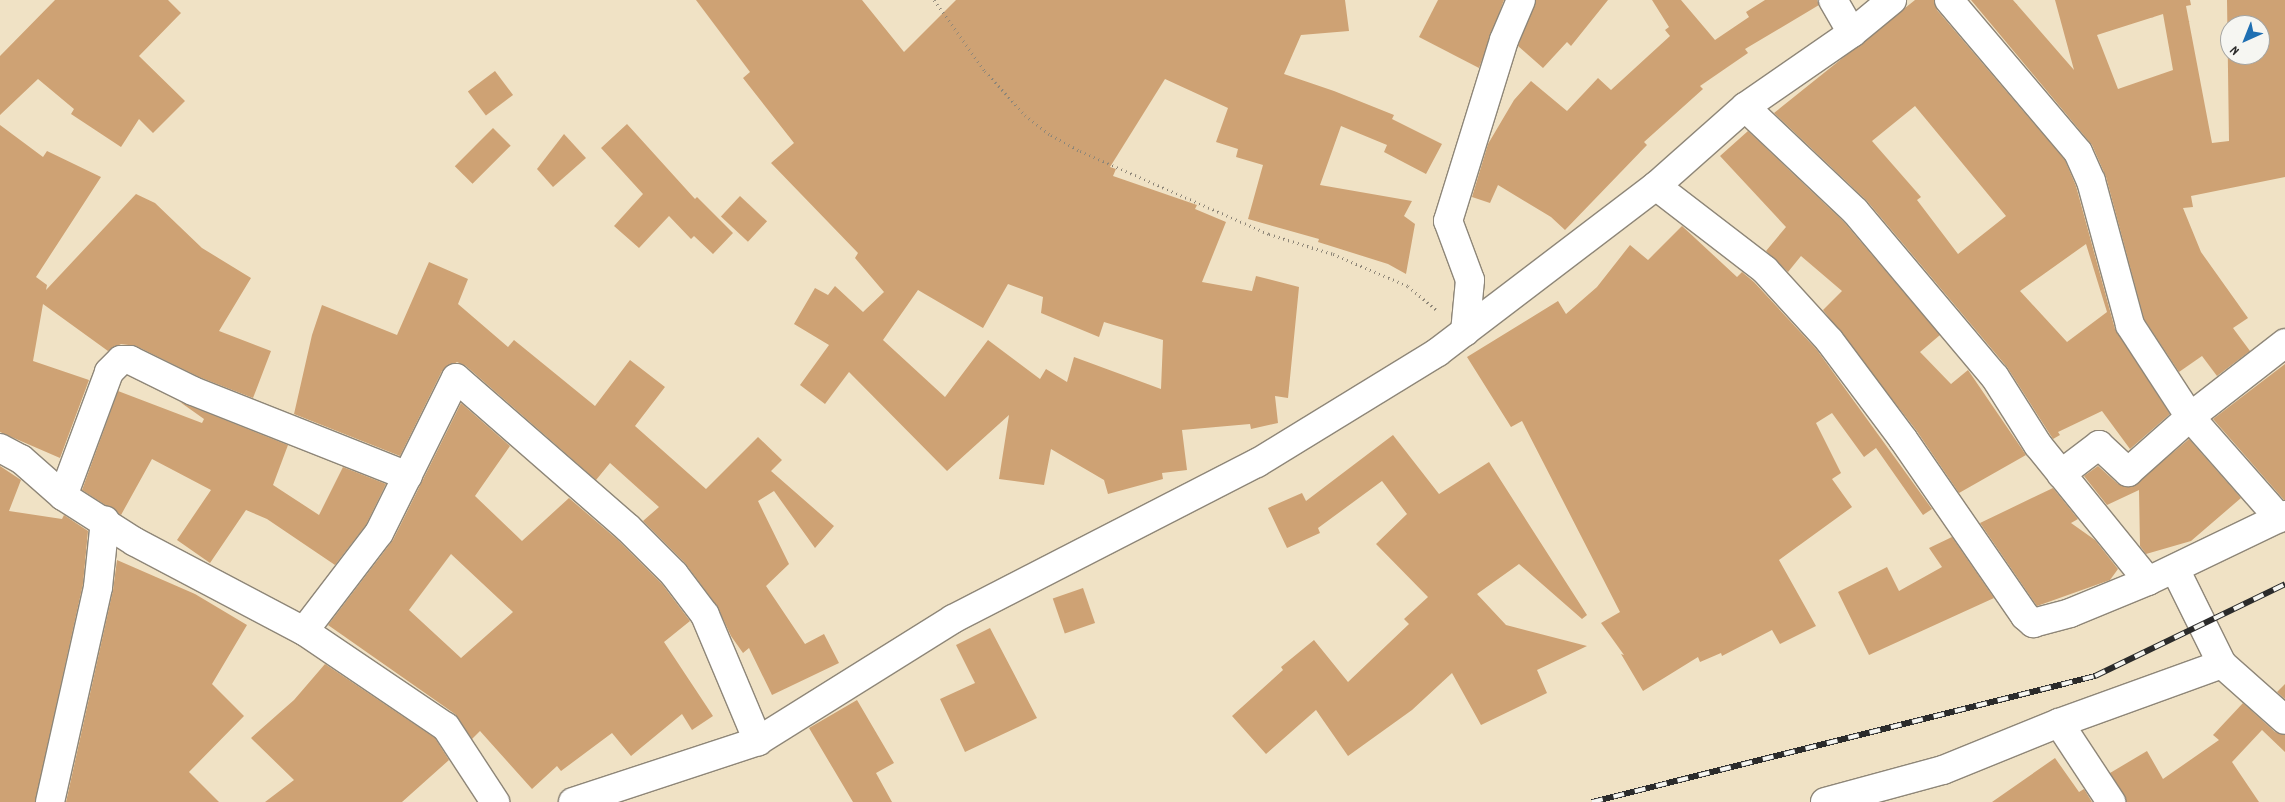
<!DOCTYPE html>
<html>
<head>
<meta charset="utf-8">
<style>
  body { margin:0 }
  #map { position:relative; width:2285px; height:802px; overflow:hidden; background:#f0e2c5; font-family:Dekko,sans-serif }
  div>[style] { position:absolute }
  .building>* { inset:0; background:#cea274; transform-origin:0 0 }
  .path>* { height:3px; margin-top:-1.5px; transform-origin:0; background:repeating-linear-gradient(90deg,#8e8678 0 1px,transparent 0 5px) }
  .roads { filter:drop-shadow(1px 0 #8e8678) drop-shadow(-1px 0 #8e8678) drop-shadow(0 1px #8e8678) drop-shadow(0 -1px #8e8678) }
  .minor>* { height:28px; margin:-14px; padding:0 14px; transform-origin:14px; border-radius:14px; background:#fff }
  .rail>* { height:5.5px; margin-top:-2.75px; transform-origin:0; background:repeating-linear-gradient(90deg,#f6f6f2 0 11px,#2b2b2b 0 22px); box-sizing:border-box; border-block:1px solid #2b2b2b }
  span { translate:-50% -50%; white-space:nowrap; text-align:center; line-height:1.15; -webkit-text-stroke:4.5px #f6f6f2; paint-order:stroke }
  .north { position:absolute; left:2220px; top:15px; width:50px; height:50px; box-sizing:border-box; background:#f6f6f2; border:1px solid #a5a5a2; border-radius:50%; rotate:224deg; font-size:14px; font-weight:700; line-height:20px; text-align:center; color:#2b2b2b }
  .north::after { content:''; display:block; margin:auto; width:18px; height:22px; background:#1f6fb2; clip-path:polygon(50% 0,100% 100%,50% 72%,0 100%) }
</style>
</head>
<body>
<div id="map">
  <div class="building">
    <div style="clip-path:polygon(55px 0,168px 0,181px 13px,139px 56px,185px 101px,153px 133px,139px 119px,121px 147px,71px 114px,74px 109px,38px 79px,0 115px,0 56px)"></div>
    <div style="clip-path:polygon(evenodd,696px 0,862px 0,904px 52px,956px 0,1345px 0,1349px 31px,1301px 35px,1284px 74px,1334px 91px,1394px 115px,1392px 119px,1442px 144px,1426px 174px,1384px 152px,1387px 145px,1341px 126px,1320px 185px,1412px 201px,1404px 216px,1415px 224px,1406px 274px,1388px 264px,1318px 242px,1319px 239px,1248px 219px,1263px 165px,1236px 157px,1238px 149px,1216px 142px,1228px 108px,1165px 79px,1110px 167px,1116px 169px,1113px 176px,1197px 205px,1195px 209px,1226px 222px,1202px 282px,1252px 291px,1256px 276px,1299px 287px,1288px 398px,1275px 396px,1278px 423px,1251px 429px,1250px 424px,1182px 430px,1187px 470px,1162px 473px,1163px 479px,1108px 494px,1104px 480px,1051px 449px,1044px 485px,999px 479px,1009px 415px,947px 471px,849px 372px,825px 404px,800px 385px,829px 345px,794px 324px,815px 288px,828px 295px,835px 286px,863px 312px,884px 292px,855px 258px,858px 253px,771px 163px,794px 143px,743px 78px,750px 72px,696px 0,1008px 284px,1043px 297px,1041px 313px,1099px 337px,1104px 322px,1163px 340px,1161px 389px,1074px 357px,1067px 382px,1046px 369px,1040px 379px,988px 340px,945px 397px,883px 340px,918px 290px,983px 328px,1008px 284px)"></div>
    <div style="clip-path:polygon(1438px 0,1504px 0,1479px 68px,1419px 37px)"></div>
    <div style="clip-path:polygon(1536px 0,1608px 0,1571px 46px,1567px 42px,1543px 68px,1518px 46px)"></div>
    <div style="clip-path:polygon(1652px 0,1681px 0,1715px 40px,1749px 17px,1746px 12px,1765px 0,1817px 0,1819px 5px,1745px 49px,1748px 53px,1700px 86px,1703px 89px,1644px 142px,1647px 145px,1565px 230px,1551px 217px,1498px 185px,1490px 203px,1472px 197px,1488px 144px,1514px 100px,1531px 81px,1567px 111px,1598px 78px,1611px 90px,1670px 36px,1665px 30px,1669px 27px)"></div>
    <div style="clip-path:polygon(evenodd,1915px 0,1934px 0,1937px 10px,2065px 160px,2076px 186px,2115px 329px,2170px 414px,2130px 449px,2102px 411px,2058px 432px,2060px 435px,2053px 439px,2007px 367px,1867px 201px,1774px 113px,1915px 0,1915px 106px,2006px 216px,1958px 254px,1917px 200px,1921px 197px,1872px 141px,1915px 106px,1915px 0,2086px 244px,2107px 312px,2067px 342px,2020px 291px,2086px 244px)"></div>
    <div style="clip-path:polygon(evenodd,1971px 0,2013px 0,2074px 70px,2055px 0,2190px 0,2191px 5px,2186px 6px,2212px 143px,2229px 141px,2227px 0,2285px 0,2285px 177px,2191px 196px,2193px 207px,2183px 208px,2201px 252px,2248px 318px,2233px 328px,2250px 351px,2217px 376px,2202px 356px,2179px 372px,2144px 319px,2106px 177px,2092px 145px,1971px 0,2163px 14px,2173px 70px,2118px 89px,2097px 35px,2163px 14px,1971px 0,2230px 25px,2260px 25px,2260px 55px,2230px 55px,2230px 25px)"></div>
    <div style="left:495px;top:71px;width:30px;height:34px;rotate:53deg"></div>
    <div style="clip-path:polygon(627px 124px,695px 199px,697px 197px,733px 233px,713px 254px,694px 236px,691px 239px,669px 216px,639px 248px,614px 226px,643px 194px,601px 148px)"></div>
    <div style="clip-path:polygon(0 125px,43px 157px,47px 151px,101px 177px,36px 277px,47px 285px,46px 290px,136px 194px,155px 203px,202px 248px,251px 278px,219px 331px,271px 351px,253px 398px,199px 377px,136px 346px,121px 344px,108px 351px,43px 304px,33px 361px,89px 380px,60px 458px,0 432px)"></div>
    <div style="left:493px;top:128px;width:25px;height:54px;rotate:45deg"></div>
    <div style="clip-path:polygon(1748px 131px,1844px 222px,1940px 335px,1920px 352px,1951px 384px,1968px 370px,2026px 455px,1959px 493px,1916px 430px,1823px 310px,1842px 291px,1801px 256px,1788px 272px,1766px 251px,1786px 227px,1720px 156px)"></div>
    <div style="clip-path:polygon(564px 134px,586px 158px,553px 187px,537px 169px)"></div>
    <div style="left:740px;top:196px;width:37px;height:28px;rotate:43deg"></div>
    <div style="clip-path:polygon(1682px 226px,1737px 277px,1742px 272px,1754px 282px,1817px 350px,1932px 509px,1923px 515px,1876px 448px,1864px 457px,1832px 413px,1816px 423px,1841px 473px,1832px 479px,1852px 507px,1779px 560px,1816px 626px,1780px 644px,1772px 630px,1722px 656px,1721px 653px,1700px 662px,1698px 657px,1643px 691px,1621px 654px,1624px 655px,1601px 623px,1620px 612px,1522px 421px,1511px 427px,1467px 357px,1558px 301px,1566px 314px,1597px 287px,1630px 245px,1648px 260px)"></div>
    <div style="clip-path:polygon(429px 262px,468px 279px,458px 304px,508px 347px,514px 340px,595px 406px,630px 360px,665px 387px,635px 426px,706px 489px,758px 437px,782px 460px,771px 471px,834px 526px,815px 548px,774px 491px,758px 501px,789px 564px,766px 586px,805px 644px,824px 634px,839px 663px,772px 695px,749px 648px,743px 653px,731px 636px,717px 606px,685px 563px,643px 521px,659px 507px,610px 463px,596px 480px,466px 366px,457px 362px,442px 371px,400px 456px,294px 414px,312px 335px,322px 305px,397px 335px)"></div>
    <div style="clip-path:polygon(2285px 364px,2285px 500px,2284px 500px,2213px 419px)"></div>
    <div style="clip-path:polygon(118px 391px,202px 423px,204px 419px,180px 402px,288px 445px,273px 485px,319px 515px,343px 467px,386px 484px,366px 525px,335px 565px,267px 519px,246px 510px,210px 563px,177px 540px,211px 490px,152px 459px,121px 515px,82px 490px)"></div>
    <div style="clip-path:polygon(evenodd,461px 403px,510px 446px,475px 496px,522px 541px,569px 498px,619px 541px,662px 584px,690px 621px,664px 642px,713px 716px,692px 730px,682px 714px,631px 756px,612px 733px,561px 771px,557px 766px,532px 789px,480px 731px,472px 739px,455px 714px,328px 625px,393px 540px,461px 403px,451px 554px,513px 612px,461px 658px,409px 610px,451px 554px)"></div>
    <div style="clip-path:polygon(1393px 435px,1439px 494px,1489px 462px,1587px 615px,1582px 619px,1519px 564px,1477px 594px,1506px 625px,1587px 646px,1537px 670px,1547px 693px,1481px 725px,1452px 673px,1412px 710px,1348px 756px,1316px 710px,1266px 754px,1232px 716px,1283px 670px,1281px 667px,1314px 640px,1348px 682px,1409px 624px,1404px 619px,1428px 597px,1376px 544px,1407px 514px,1382px 481px,1318px 528px,1320px 533px,1287px 548px,1268px 508px,1302px 493px,1306px 501px)"></div>
    <div style="clip-path:polygon(2189px 439px,2241px 498px,2191px 541px,2146px 554px,2140px 546px,2139px 490px,2107px 505px,2084px 476px,2098px 466px,2118px 484px,2132px 487px)"></div>
    <div style="clip-path:polygon(0 466px,21px 480px,9px 511px,62px 519px,64px 515px,88px 531px,83px 584px,35px 802px,0 802px)"></div>
    <div style="clip-path:polygon(2053px 488px,2078px 519px,2071px 523px,2095px 540px,2118px 569px,2110px 580px,2037px 606px,1980px 523px)"></div>
    <div style="clip-path:polygon(1952px 537px,1994px 598px,1869px 655px,1838px 592px,1887px 567px,1899px 591px,1942px 567px,1929px 548px)"></div>
    <div style="clip-path:polygon(117px 560px,195px 594px,247px 625px,212px 684px,244px 716px,189px 772px,219px 802px,66px 802px,113px 590px)"></div>
    <div style="left:1083px;top:588px;width:37px;height:32px;rotate:71deg"></div>
    <div style="clip-path:polygon(990px 628px,1037px 718px,965px 752px,940px 699px,975px 683px,956px 645px)"></div>
    <div style="clip-path:polygon(325px 664px,435px 738px,449px 760px,402px 802px,265px 802px,294px 780px,251px 738px,294px 700px)"></div>
    <div style="clip-path:polygon(2285px 684px,2285px 699px,2277px 692px)"></div>
    <div style="clip-path:polygon(857px 700px,894px 763px,876px 773px,892px 802px,853px 802px,809px 728px)"></div>
    <div style="clip-path:polygon(2243px 703px,2275px 732px,2285px 735px,2285px 752px,2262px 730px,2232px 762px,2259px 802px,2126px 802px,2110px 773px,2147px 751px,2163px 779px,2219px 740px,2213px 735px)"></div>
    <div style="clip-path:polygon(2055px 758px,2079px 792px,2084px 789px,2092px 802px,1992px 802px)"></div>
  </div>
  <div class="path">
    <div style="left:934px;top:0;width:87px;rotate:54.3deg"></div>
    <div style="left:985px;top:71px;width:59px;rotate:47.7deg"></div>
    <div style="left:1025px;top:115px;width:33px;rotate:38deg"></div>
    <div style="left:1051px;top:135px;width:33px;rotate:29deg"></div>
    <div style="left:1080px;top:151px;width:206px;rotate:23.7deg"></div>
    <div style="left:1269px;top:234px;width:67px;rotate:17.4deg"></div>
    <div style="left:1333px;top:254px;width:82px;rotate:23.1deg"></div>
    <div style="left:1408px;top:286px;width:39px;rotate:40deg"></div>
  </div>
  <div class="roads">
    <div class="minor">
      <div style="left:1833px;top:0;width:38px;rotate:60deg"></div>
      <div style="left:1949px;top:0;width:199px;rotate:49.7deg"></div>
      <div style="left:2078px;top:152px;width:32px;rotate:66deg"></div>
      <div style="left:2091px;top:181px;width:149px;rotate:74.8deg"></div>
      <div style="left:2130px;top:325px;width:110px;rotate:56.9deg"></div>
      <div style="left:2190px;top:417px;width:135px;rotate:48.6deg"></div>
      <div style="left:1745px;top:107px;width:151px;rotate:43.4deg"></div>
      <div style="left:1855px;top:211px;width:217px;rotate:49.9deg"></div>
      <div style="left:1995px;top:377px;width:80px;rotate:57.7deg"></div>
      <div style="left:2038px;top:445px;width:175px;rotate:51deg"></div>
      <div style="left:1656px;top:186px;width:138px;rotate:37.6deg"></div>
      <div style="left:1765px;top:270px;width:95px;rotate:47.6deg"></div>
      <div style="left:1829px;top:340px;width:124px;rotate:53.2deg"></div>
      <div style="left:1903px;top:439px;width:215px;rotate:55.4deg"></div>
      <div style="left:2025px;top:616px;width:11px;rotate:41deg"></div>
      <div style="left:2033px;top:623px;width:38px;rotate:-15deg"></div>
      <div style="left:2070px;top:613px;width:84px;rotate:-22.3deg"></div>
      <div style="left:2148px;top:581px;width:152px;rotate:-25.7deg"></div>
      <div style="left:1465px;top:332px;width:52px;rotate:-84.5deg"></div>
      <div style="left:1470px;top:280px;width:63px;rotate:-110.4deg"></div>
      <div style="left:1448px;top:221px;width:189px;rotate:-72.8deg"></div>
      <div style="left:1504px;top:40px;width:43px;rotate:-67deg"></div>
      <div style="left:0;top:448px;width:24px;rotate:28deg"></div>
      <div style="left:21px;top:459px;width:56px;rotate:41.4deg"></div>
      <div style="left:63px;top:496px;width:85px;rotate:32.6deg"></div>
      <div style="left:135px;top:542px;width:191px;rotate:27.8deg"></div>
      <div style="left:304px;top:631px;width:171px;rotate:34.1deg"></div>
      <div style="left:446px;top:727px;width:90px;rotate:56.8deg"></div>
      <div style="left:2061px;top:474px;width:48px;rotate:-37.3deg"></div>
      <div style="left:2099px;top:445px;width:40px;rotate:43deg"></div>
      <div style="left:2128px;top:472px;width:83px;rotate:-41.6deg"></div>
      <div style="left:2190px;top:417px;width:120px;rotate:-37.9deg"></div>
      <div style="left:63px;top:496px;width:132px;rotate:-69.6deg"></div>
      <div style="left:109px;top:372px;width:17px;rotate:-45deg"></div>
      <div style="left:121px;top:360px;width:9px"></div>
      <div style="left:130px;top:360px;width:70px;rotate:26.2deg"></div>
      <div style="left:193px;top:391px;width:231px;rotate:21.6deg"></div>
      <div style="left:2175px;top:569px;width:106px;rotate:63.7deg"></div>
      <div style="left:2222px;top:664px;width:84px;rotate:41.6deg"></div>
      <div style="left:304px;top:631px;width:123px;rotate:-52.6deg"></div>
      <div style="left:379px;top:533px;width:173px;rotate:-63.6deg"></div>
      <div style="left:456px;top:378px;width:228px;rotate:41.1deg"></div>
      <div style="left:628px;top:528px;width:65px;rotate:45deg"></div>
      <div style="left:674px;top:574px;width:51px;rotate:52.9deg"></div>
      <div style="left:705px;top:615px;width:137px;rotate:67.2deg"></div>
      <div style="left:2059px;top:723px;width:95px;rotate:56.6deg"></div>
      <div style="left:50px;top:802px;width:220px;rotate:-77.4deg"></div>
      <div style="left:98px;top:587px;width:67px;rotate:-84deg"></div>
      <div style="left:573px;top:802px;width:195px;rotate:-18.2deg"></div>
      <div style="left:758px;top:741px;width:230px;rotate:-32deg"></div>
      <div style="left:953px;top:619px;width:342px;rotate:-27.2deg"></div>
      <div style="left:1257px;top:463px;width:212px;rotate:-31.5deg"></div>
      <div style="left:1438px;top:352px;width:274px;rotate:-37.3deg"></div>
      <div style="left:1656px;top:186px;width:119px;rotate:-41.6deg"></div>
      <div style="left:1745px;top:107px;width:130px;rotate:-34.7deg"></div>
      <div style="left:1852px;top:33px;width:52px;rotate:-39.5deg"></div>
      <div style="left:1825px;top:802px;width:122px;rotate:-15.2deg"></div>
      <div style="left:1943px;top:770px;width:125px;rotate:-22.1deg"></div>
      <div style="left:2059px;top:723px;width:173px;rotate:-19.9deg"></div>
    </div>
  </div>
  <div class="rail">
    <div style="left:1592px;top:802px;width:519px;rotate:-14.06deg"></div>
    <div style="left:2095px;top:676px;width:211px;rotate:-25.8deg"></div>
  </div>
  <div class="north">N</div>
</div>
</body>
</html>
